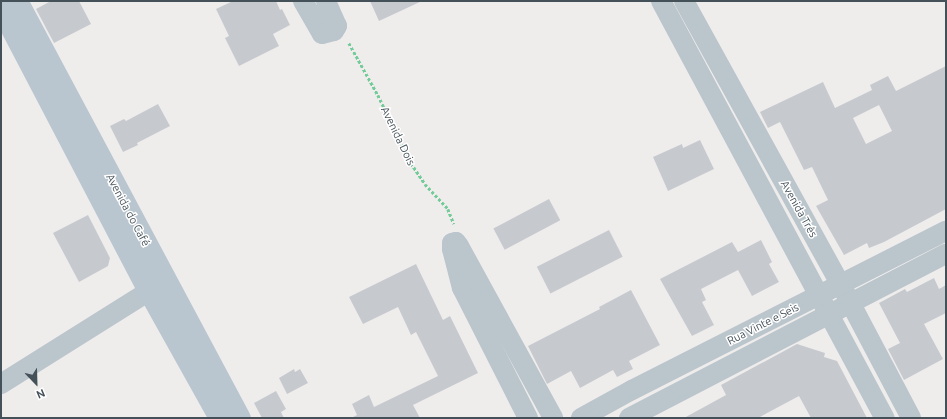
<!DOCTYPE html>
<html>
<head>
<meta charset="utf-8">
<style>
  body { margin:0 }
  #map { position:relative; width:947px; height:419px; overflow:hidden; background:#efecec; font-family:Ubuntu,sans-serif }
  div>[style] { position:absolute }
  .building>* { inset:0; background:#c6cacf; transform-origin:0 0 }
  .path>* { height:2.5px; margin-top:-1.25px; transform-origin:0; background:repeating-linear-gradient(90deg,#72cb98 0 3px,transparent 0 5px) }
  .minor>* { height:20px; margin:-10px; padding:0 10px; transform-origin:10px; border-radius:10px; background:#bac5cc }
  .secondary>* { height:22px; margin:-11px; padding:0 11px; transform-origin:11px; border-radius:11px; background:#b9c6d0 }
  span { translate:-50% -50%; white-space:nowrap; text-align:center; line-height:1.15; -webkit-text-stroke:3px #fff; paint-order:stroke }
  .street-label { font-size:11px; color:#455159 }
  .frame { position:absolute; inset:0; border:2px solid #455159; pointer-events:none }
  .north { position:absolute; left:16px; top:363px; width:40px; height:40px; -webkit-text-stroke:3px #fff; paint-order:stroke; rotate:157deg; font-size:11px; font-weight:700; line-height:16px; text-align:center; color:#455159 }
  .north::after { content:''; display:block; margin:auto; width:14px; height:18px; background:#455159; clip-path:polygon(50% 0,100% 100%,50% 72%,0 100%) }
</style>
</head>
<body>
<div id="map">
  <div class="building">
    <div style="clip-path:polygon(51px 1px,79px 1px,91px 24px,54px 43px,36px 9px)"></div>
    <div style="clip-path:polygon(233px 1px,276px 1px,280px 10px,282px 9px,290px 25px,273px 34px,279px 46px,239px 66px,225px 38px,229px 36px,216px 9px)"></div>
    <div style="clip-path:polygon(370px 1px,422px 1px,379px 21px)"></div>
    <div style="clip-path:polygon(evenodd,946px 66px,946px 209px,884px 242px,869px 248px,867px 243px,844px 255px,816px 206px,828px 200px,812px 167px,804px 170px,780px 122px,768px 128px,760px 112px,823px 82px,835px 108px,872px 90px,870px 85px,888px 76px,896px 91px,946px 66px,879px 105px,892px 131px,866px 144px,853px 118px,879px 105px)"></div>
    <div style="clip-path:polygon(158px 104px,170px 126px,137px 143px,138px 145px,123px 152px,110px 126px,124px 119px,126px 121px)"></div>
    <div style="clip-path:polygon(700px 140px,714px 169px,668px 191px,653px 157px,682px 144px,683px 148px)"></div>
    <div style="left:549px;top:199px;width:24px;height:63px;rotate:62deg"></div>
    <div style="clip-path:polygon(88px 215px,110px 258px,108px 266px,79px 282px,53px 233px)"></div>
    <div style="left:609px;top:230px;width:30px;height:81px;rotate:63deg"></div>
    <div style="clip-path:polygon(761px 240px,772px 262px,769px 264px,779px 282px,752px 296px,738px 270px,701px 289px,706px 300px,702px 302px,714px 325px,692px 336px,660px 279px,732px 242px,738px 252px)"></div>
    <div style="clip-path:polygon(416px 264px,443px 320px,450px 316px,478px 373px,413px 405px,420px 418px,351px 418px,357px 415px,352px 404px,369px 395px,374px 407px,438px 376px,416px 332px,411px 335px,398px 307px,363px 324px,349px 297px)"></div>
    <div style="clip-path:polygon(934px 278px,939px 289px,946px 285px,946px 313px,924px 324px,943px 359px,904px 380px,888px 349px,900px 343px,879px 303px,905px 289px,907px 292px)"></div>
    <div style="clip-path:polygon(631px 290px,660px 345px,629px 361px,633px 369px,617px 377px,613px 370px,580px 388px,571px 371px,547px 384px,528px 346px,600px 309px,599px 307px)"></div>
    <div style="clip-path:polygon(797px 344px,825px 353px,824px 357px,837px 361px,867px 418px,811px 418px,799px 396px,758px 418px,684px 418px,726px 395px,721px 385px)"></div>
    <div style="clip-path:polygon(294px 369px,295px 372px,300px 369px,308px 383px,287px 394px,279px 378px)"></div>
    <div style="clip-path:polygon(276px 391px,286px 409px,281px 412px,284px 418px,262px 418px,254px 403px)"></div>
  </div>
  <div class="path">
    <div style="left:349px;top:43px;width:60px;rotate:60.9deg"></div>
    <div style="left:378px;top:95px;width:76px;rotate:64.1deg"></div>
    <div style="left:411px;top:163px;width:25px;rotate:56deg"></div>
    <div style="left:425px;top:184px;width:34px;rotate:47deg"></div>
    <div style="left:448px;top:209px;width:16px;rotate:68deg"></div>
  </div>
  <div class="minor">
    <div style="left:303px;top:1px;width:38px;rotate:60deg"></div>
    <div style="left:322px;top:34px;width:12px;rotate:-14deg"></div>
    <div style="left:334px;top:31px;width:6px;rotate:-59deg"></div>
    <div style="left:337px;top:26px;width:27px;rotate:-114deg"></div>
    <div style="left:661px;top:1px;width:473px;rotate:61.8deg"></div>
    <div style="left:684px;top:1px;width:325px;rotate:61.1deg"></div>
    <div style="left:841px;top:285px;width:150px;rotate:62.2deg"></div>
    <div style="left:1px;top:384px;width:190px;rotate:-32.1deg"></div>
    <div style="left:528px;top:418px;width:146px;rotate:-116.9deg"></div>
    <div style="left:462px;top:288px;width:40px;rotate:-104.4deg"></div>
    <div style="left:452px;top:249px;width:6px;rotate:-90deg"></div>
    <div style="left:452px;top:243px;width:4px;rotate:-14deg"></div>
    <div style="left:456px;top:242px;width:5px;rotate:53deg"></div>
    <div style="left:459px;top:246px;width:196px;rotate:61.3deg"></div>
    <div style="left:581px;top:418px;width:58px;rotate:-28.8deg"></div>
    <div style="left:632px;top:390px;width:352px;rotate:-26.9deg"></div>
    <div style="left:629px;top:418px;width:357px;rotate:-27.4deg"></div>
  </div>
  <div class="secondary">
    <div style="left:17px;top:1px;width:473px;rotate:61.9deg"></div>
    <div style="left:1px;top:8px;width:319px;rotate:62.4deg"></div>
    <div style="left:149px;top:291px;width:145px;rotate:60.8deg"></div>
  </div>
  <div class="street-label">
    <span style="left:398px;top:136px;rotate:64deg">Avenida Dois</span>
    <span style="left:799px;top:209px;rotate:61deg">Avenida Três</span>
    <span style="left:128px;top:210px;rotate:62deg">Avenida do Café</span>
    <span style="left:763px;top:324px;rotate:-27deg">Rua Vinte e Seis</span>
  </div>
  <div class="frame"></div>
  <div class="north">N</div>
</div>
</body>
</html>
